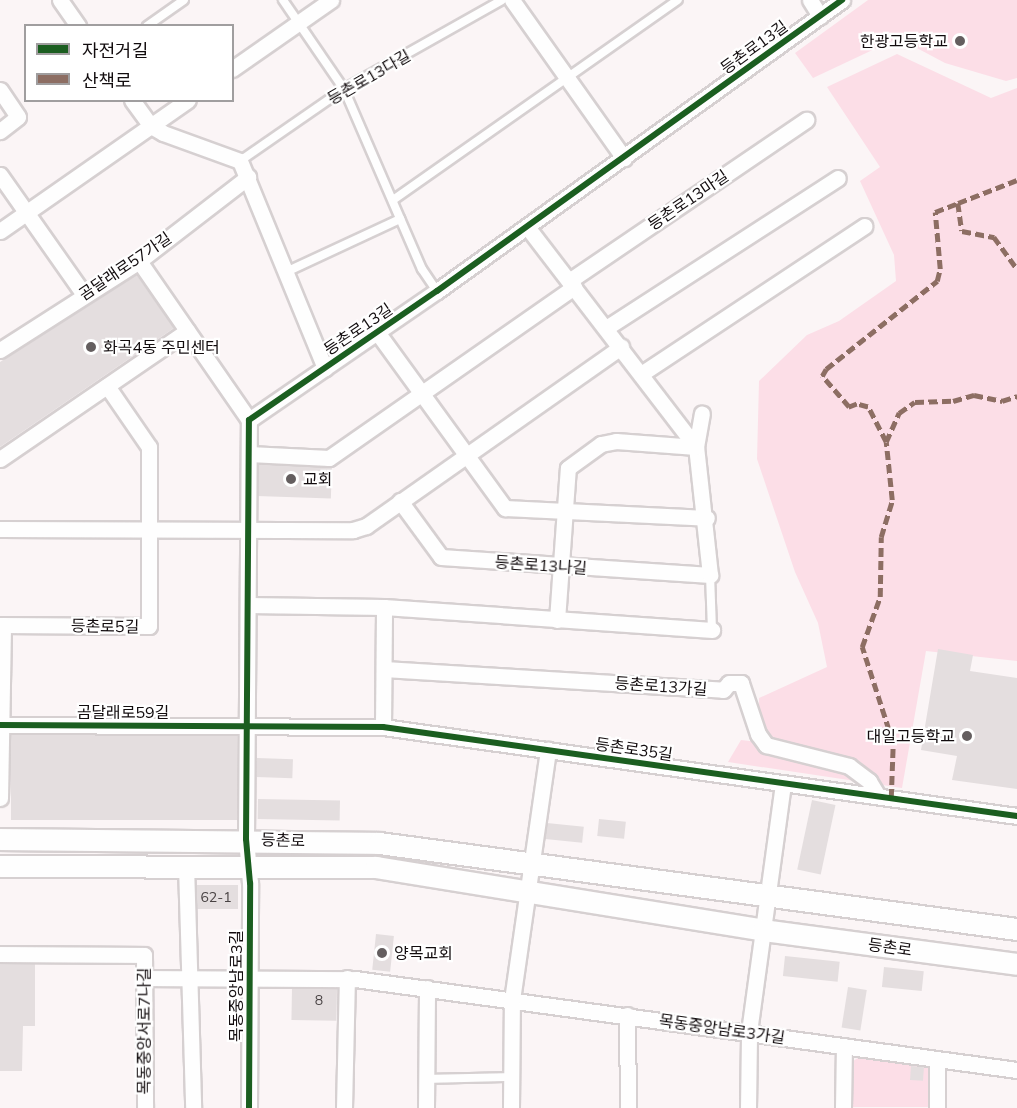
<!DOCTYPE html>
<html>
<head>
<meta charset="utf-8">
<style>
  body { margin:0 }
  #map { position:relative; width:1017px; height:1108px; overflow:hidden; background:#fbf5f6; font-family:Mulish,"Noto Sans KR",sans-serif }
  div>[style] { position:absolute }
  [style*='--x'] { left:calc(var(--x)*1px); top:calc(var(--y)*1px); width:calc(var(--w)*1px); rotate:calc(var(--a)*1deg) }
  .green>* { inset:0; background:#fcdee7 }
  .building>* { inset:0; background:#e4dedf; transform-origin:0 0 }
  .roads { filter:drop-shadow(2px 0 #d6d0d1) drop-shadow(-2px 0 #d6d0d1) drop-shadow(0 2px #d6d0d1) drop-shadow(0 -2px #d6d0d1) }
  .service>* { height:8px; margin:-4px; padding:0 4px; transform-origin:4px; border-radius:4px; background:#fefefe }
  .minor>* { height:15px; margin:-7.5px; padding:0 7.5px; transform-origin:7.5px; border-radius:7.5px; background:#fefefe }
  .secondary>* { height:21px; margin:-10.5px; padding:0 10.5px; transform-origin:10.5px; border-radius:10.5px; background:#fefefe }
  .quiet>* { height:4.5px; margin-top:-2.25px; transform-origin:0; background:repeating-linear-gradient(90deg,#8d6e63 0 9px,transparent 0 13.5px) }
  .cycleway>* { height:6px; margin:-3px; padding:0 3px; transform-origin:3px; border-radius:3px; background:#1b5e20 }
  .dots>* { width:16px; height:16px; translate:-50% -50%; box-sizing:border-box; border:3px solid #fff; border-radius:50% }
  span { translate:-50% -50%; white-space:nowrap; text-align:center; line-height:1.15; -webkit-text-stroke:4.5px #fff; paint-order:stroke }
  .number-label { font-size:14px; color:#484243 }
  .number-label span { -webkit-text-stroke-width:0 }
  .poi-label { font-size:16px; color:#120c0e }
  .right { translate:-100% -50%; text-align:right }
  .left { translate:0 -50%; text-align:left }
  .street-label { font-size:16px; color:#120c0e }
  .legend { position:absolute; left:24px; top:24px; width:210px; height:78px; box-sizing:border-box; background:#fff; border:2px solid #a09e9f; margin:0; padding:8px 10px; list-style:none; font-size:18px; color:#120c0e }
  .legend li { display:flex; align-items:center; gap:12px; height:30px }
  .legend b { width:30px; border:2px solid #a09e9f }
</style>
</head>
<body>
<div id="map">
  <div class="green">
    <i style="clip-path:polygon(868px 0,1017px 0,1017px 78px,1006px 81px,945px 63px,898px 38px,813px 78px,795px 53px)"></i>
    <i style="clip-path:polygon(897px 54px,991px 98px,1017px 88px,1017px 661px,926px 651px,902px 788px,728px 762px,741px 740px,758px 742px,759px 698px,827px 667px,818px 623px,795px 572px,757px 459px,759px 381px,807px 335px,839px 321px,896px 281px,894px 255px,860px 181px,880px 167px,827px 87px)"></i>
    <i style="clip-path:polygon(864px 1054px,929px 1066px,928px 1107px,849px 1107px,850px 1063px)"></i>
  </div>
  <div class="building">
    <i style="clip-path:polygon(136px 274px,174px 328px,0 447px,0 362px)"></i>
    <i style="left:258px;top:464px;width:74px;height:32px;rotate:2deg"></i>
    <i style="clip-path:polygon(938px 649px,973px 655px,970px 671px,1017px 678px,1017px 789px,952px 780px,957px 756px,921px 750px)"></i>
    <i style="left:11px;top:735px;width:226px;height:85px"></i>
    <i style="left:257px;top:758px;width:36px;height:19px;rotate:2deg"></i>
    <i style="left:258px;top:799px;width:82px;height:20px;rotate:1deg"></i>
    <i style="left:812px;top:800px;width:24px;height:71px;rotate:12deg"></i>
    <i style="left:599px;top:819px;width:27px;height:17px;rotate:6deg"></i>
    <i style="left:547px;top:823px;width:37px;height:16px;rotate:6deg"></i>
    <i style="left:196px;top:885px;width:42px;height:24px"></i>
    <i style="left:376px;top:934px;width:18px;height:36px;rotate:6deg"></i>
    <i style="left:785px;top:956px;width:55px;height:20px;rotate:6deg"></i>
    <i style="clip-path:polygon(0 964px,35px 964px,35px 1026px,23px 1026px,22px 1071px,0 1071px)"></i>
    <i style="left:884px;top:967px;width:40px;height:20px;rotate:6deg"></i>
    <i style="left:848px;top:987px;width:19px;height:41px;rotate:9deg"></i>
    <i style="left:292px;top:988px;width:45px;height:32px;rotate:1deg"></i>
    <i style="left:911px;top:1066px;width:13px;height:14px;rotate:4deg"></i>
  </div>
  <div class="roads">
    <div class="service">
      <i style="--x:283;--y:0;--w:108;--a:55.6"></i>
      <i style="--x:344;--y:89;--w:196;--a:66.6"></i>
      <i style="--x:422;--y:269;--w:27;--a:56"></i>
      <i style="--x:147;--y:26;--w:45;--a:-35.1"></i>
      <i style="--x:240;--y:161;--w:126;--a:-34.7"></i>
      <i style="--x:344;--y:89;--w:181;--a:-29.4"></i>
      <i style="--x:393;--y:200;--w:348;--a:-35.1"></i>
      <i style="--x:286;--y:272;--w:126;--a:-24.9"></i>
      <i style="--x:710;--y:575;--w:55;--a:87.9"></i>
      <i style="--x:428;--y:1079;--w:83;--a:-1.4"></i>
    </div>
    <div class="minor">
      <i style="--x:60;--y:0;--w:32;--a:55"></i>
      <i style="--x:512;--y:0;--w:194;--a:54.7"></i>
      <i style="--x:810;--y:0;--w:19;--a:58"></i>
      <i style="--x:232;--y:69;--w:121;--a:-34.9"></i>
      <i style="--x:0;--y:90;--w:32;--a:56"></i>
      <i style="--x:18;--y:117;--w:23;--a:142"></i>
      <i style="--x:132;--y:100;--w:32;--a:54"></i>
      <i style="--x:151;--y:126;--w:14;--a:30"></i>
      <i style="--x:163;--y:133;--w:82;--a:20"></i>
      <i style="--x:240;--y:161;--w:224;--a:67.7"></i>
      <i style="--x:0;--y:175;--w:144;--a:54.9"></i>
      <i style="--x:0;--y:231;--w:229;--a:-34.9"></i>
      <i style="--x:139;--y:261;--w:193;--a:55.3"></i>
      <i style="--x:569;--y:281;--w:287;--a:-34.2"></i>
      <i style="--x:606;--y:328;--w:276;--a:-32.9"></i>
      <i style="--x:377;--y:332;--w:218;--a:54"></i>
      <i style="--x:505;--y:508;--w:202;--a:2.8"></i>
      <i style="--x:0;--y:350;--w:165;--a:-32.6"></i>
      <i style="--x:139;--y:261;--w:138;--a:-37.6"></i>
      <i style="--x:641;--y:374;--w:268;--a:-33.5"></i>
      <i style="--x:249;--y:454;--w:80;--a:2.9"></i>
      <i style="--x:329;--y:458;--w:299;--a:-34.9"></i>
      <i style="--x:0;--y:459;--w:227;--a:-34.4"></i>
      <i style="--x:400;--y:501;--w:69;--a:53.8"></i>
      <i style="--x:441;--y:557;--w:270;--a:3.8"></i>
      <i style="--x:710;--y:575;--w:129;--a:-96.2"></i>
      <i style="--x:696;--y:447;--w:277;--a:-127.5"></i>
      <i style="--x:0;--y:529;--w:353;--a:0.2"></i>
      <i style="--x:353;--y:530;--w:14;--a:-17"></i>
      <i style="--x:366;--y:526;--w:312;--a:-35.1"></i>
      <i style="--x:248;--y:605;--w:136;--a:0.8"></i>
      <i style="--x:384;--y:607;--w:329;--a:4"></i>
      <i style="--x:557;--y:620;--w:152;--a:-85.9"></i>
      <i style="--x:568;--y:468;--w:41;--a:-36"></i>
      <i style="--x:601;--y:444;--w:15;--a:-11"></i>
      <i style="--x:616;--y:441;--w:80;--a:4.3"></i>
      <i style="--x:696;--y:447;--w:34;--a:-80"></i>
      <i style="--x:0;--y:625;--w:149;--a:0.4"></i>
      <i style="--x:149;--y:626;--w:179;--a:-90"></i>
      <i style="--x:149;--y:447;--w:74;--a:-124.5"></i>
      <i style="--x:384;--y:669;--w:340;--a:3.5"></i>
      <i style="--x:723;--y:690;--w:9;--a:-49"></i>
      <i style="--x:729;--y:683;--w:12;--a:0"></i>
      <i style="--x:741;--y:683;--w:54;--a:71.6"></i>
      <i style="--x:758;--y:734;--w:14;--a:54"></i>
      <i style="--x:766;--y:745;--w:86;--a:14.2"></i>
      <i style="--x:849;--y:766;--w:25;--a:37"></i>
      <i style="--x:869;--y:781;--w:17;--a:59"></i>
      <i style="--x:0;--y:725;--w:383;--a:0.3"></i>
      <i style="--x:383;--y:727;--w:640;--a:7.99"></i>
      <i style="--x:383;--y:727;--w:120;--a:-89.5"></i>
      <i style="--x:0;--y:798;--w:173;--a:-89"></i>
      <i style="--x:186;--y:865;--w:243;--a:88.3"></i>
      <i style="--x:0;--y:954;--w:144;--a:0.4"></i>
      <i style="--x:144;--y:955;--w:153;--a:89.6"></i>
      <i style="--x:144;--y:978;--w:211;--a:0.3"></i>
      <i style="--x:355;--y:979;--w:668;--a:7.83"></i>
      <i style="--x:627;--y:1015;--w:93;--a:89.4"></i>
      <i style="--x:249;--y:1108;--w:225;--a:-89.7"></i>
      <i style="--x:250;--y:883;--w:44;--a:-95.2"></i>
      <i style="--x:246;--y:839;--w:419;--a:-89.6"></i>
      <i style="--x:249;--y:420;--w:228;--a:-34.5"></i>
      <i style="--x:437;--y:291;--w:499;--a:-35.7"></i>
      <i style="--x:344;--y:1108;--w:130;--a:-88.7"></i>
      <i style="--x:426;--y:1108;--w:120;--a:-89.5"></i>
      <i style="--x:511;--y:1108;--w:108;--a:-89.5"></i>
      <i style="--x:512;--y:1000;--w:253;--a:-81.8"></i>
      <i style="--x:748;--y:1108;--w:76;--a:-89.2"></i>
      <i style="--x:749;--y:1032;--w:251;--a:-82.2"></i>
      <i style="--x:843;--y:1108;--w:62;--a:-89.1"></i>
      <i style="--x:937;--y:1108;--w:48;--a:-90"></i>
    </div>
    <div class="secondary">
      <i style="--x:0;--y:839;--w:379;--a:0.6"></i>
      <i style="--x:379;--y:843;--w:644;--a:7.68"></i>
      <i style="--x:0;--y:866;--w:376;--a:0.2"></i>
      <i style="--x:376;--y:867;--w:392;--a:9.2"></i>
      <i style="--x:763;--y:930;--w:256;--a:7.6"></i>
    </div>
  </div>
  <div class="quiet">
    <i style="--x:958;--y:203;--w:63;--a:-21.3"></i>
    <i style="--x:886;--y:442;--w:39;--a:-117"></i>
    <i style="--x:868;--y:407;--w:11;--a:-165"></i>
    <i style="--x:857;--y:404;--w:9;--a:159"></i>
    <i style="--x:849;--y:407;--w:41;--a:-131.1"></i>
    <i style="--x:822;--y:376;--w:8;--a:-60"></i>
    <i style="--x:826;--y:369;--w:142;--a:-38.4"></i>
    <i style="--x:937;--y:281;--w:12;--a:-76"></i>
    <i style="--x:940;--y:269;--w:57;--a:-95"></i>
    <i style="--x:935;--y:212;--w:25;--a:-21"></i>
    <i style="--x:958;--y:203;--w:28;--a:82"></i>
    <i style="--x:962;--y:231;--w:33;--a:11"></i>
    <i style="--x:994;--y:237;--w:39;--a:54"></i>
    <i style="--x:891;--y:798;--w:55;--a:-87.9"></i>
    <i style="--x:893;--y:743;--w:101;--a:-107.9"></i>
    <i style="--x:862;--y:647;--w:53;--a:-70.2"></i>
    <i style="--x:880;--y:597;--w:60;--a:-89"></i>
    <i style="--x:881;--y:537;--w:39;--a:-73"></i>
    <i style="--x:892;--y:500;--w:58;--a:-95.9"></i>
    <i style="--x:886;--y:442;--w:32;--a:-66"></i>
    <i style="--x:899;--y:413;--w:19;--a:-35"></i>
    <i style="--x:915;--y:402;--w:38;--a:-2"></i>
    <i style="--x:953;--y:401;--w:22;--a:-16"></i>
    <i style="--x:974;--y:395;--w:29;--a:12"></i>
    <i style="--x:1002;--y:401;--w:16;--a:-18"></i>
  </div>
  <div class="cycleway">
    <i style="--x:0;--y:725;--w:383;--a:0.3"></i>
    <i style="--x:383;--y:727;--w:640;--a:7.99"></i>
    <i style="--x:249;--y:1108;--w:225;--a:-89.7"></i>
    <i style="--x:250;--y:883;--w:44;--a:-95.2"></i>
    <i style="--x:246;--y:839;--w:419;--a:-89.6"></i>
    <i style="--x:249;--y:420;--w:228;--a:-34.5"></i>
    <i style="--x:437;--y:291;--w:499;--a:-35.7"></i>
  </div>
  <div class="dots">
    <i style="left:960px;top:41px;background:#645e5f"></i>
    <i style="left:91px;top:347px;background:#645e5f"></i>
    <i style="left:291px;top:479px;background:#645e5f"></i>
    <i style="left:967px;top:736px;background:#645e5f"></i>
    <i style="left:382px;top:953px;background:#645e5f"></i>
  </div>
  <div class="number-label">
    <span style="left:216px;top:897px">62-1</span>
    <span style="left:319px;top:1000px">8</span>
  </div>
  <div class="poi-label">
    <span class="right" style="left:948px;top:41px">한광고등학교</span>
    <span class="left" style="left:103px;top:347px">화곡4동 주민센터</span>
    <span class="left" style="left:303px;top:479px">교회</span>
    <span class="right" style="left:955px;top:736px">대일고등학교</span>
    <span class="left" style="left:394px;top:953px">양목교회</span>
  </div>
  <div class="street-label">
    <span style="left:754px;top:47px;rotate:-36deg">등촌로13길</span>
    <span style="left:369px;top:77px;rotate:-30deg">등촌로13다길</span>
    <span style="left:688px;top:200px;rotate:-34deg">등촌로13마길</span>
    <span style="left:125px;top:266px;rotate:-34deg">곰달래로57가길</span>
    <span style="left:358px;top:329px;rotate:-34deg">등촌로13길</span>
    <span style="left:541px;top:565px;rotate:4deg">등촌로13나길</span>
    <span style="left:105px;top:626px;rotate:1deg">등촌로5길</span>
    <span style="left:661px;top:686px;rotate:4deg">등촌로13가길</span>
    <span style="left:123px;top:712px">곰달래로59길</span>
    <span style="left:634px;top:749px;rotate:8deg">등촌로35길</span>
    <span style="left:283px;top:840px;rotate:2deg">등촌로</span>
    <span style="left:890px;top:947px;rotate:8deg">등촌로</span>
    <span style="left:236px;top:986px;rotate:-90deg">목동중앙남로3길</span>
    <span style="left:722px;top:1029px;rotate:8deg">목동중앙남로3가길</span>
    <span style="left:144px;top:1031px;rotate:-90deg">목동중앙서로7나길</span>
  </div>
  <ul class="legend">
  <li><b style="height:8px;background:#1b5e20"></b>자전거길</li>
  <li><b style="height:8px;background:#8d6e63"></b>산책로</li>
  </ul>
</div>
</body>
</html>
